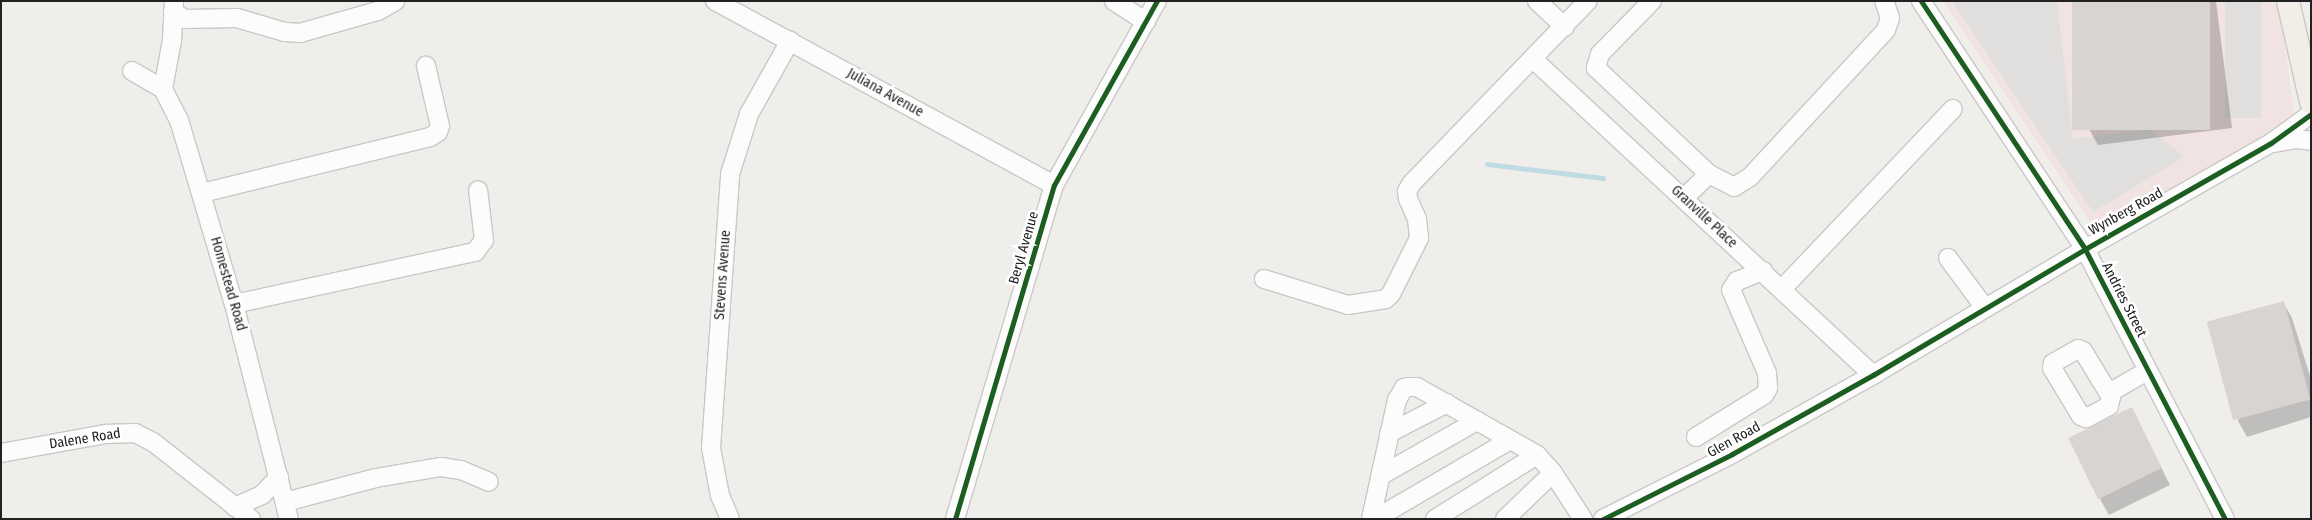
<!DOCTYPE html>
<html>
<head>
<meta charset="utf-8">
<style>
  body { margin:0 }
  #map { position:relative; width:2312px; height:520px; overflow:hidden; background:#f0eeeb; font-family:"Fira Sans Condensed",sans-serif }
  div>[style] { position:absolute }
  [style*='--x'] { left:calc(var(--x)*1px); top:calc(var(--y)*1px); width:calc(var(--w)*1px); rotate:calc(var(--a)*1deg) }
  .commercial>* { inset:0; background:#f1e3e1 }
  .parking>* { inset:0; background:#e0dfde; transform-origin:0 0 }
  .shadow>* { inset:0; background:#0003 }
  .stream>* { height:5px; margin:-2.5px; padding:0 2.5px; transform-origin:2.5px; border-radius:2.5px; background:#bfdbe3 }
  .building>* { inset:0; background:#d7d4d2; transform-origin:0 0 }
  .roads { filter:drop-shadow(1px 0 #c9c8c7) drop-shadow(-1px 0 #c9c8c7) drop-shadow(0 1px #c9c8c7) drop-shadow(0 -1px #c9c8c7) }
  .minor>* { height:18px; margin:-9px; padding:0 9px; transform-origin:9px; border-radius:9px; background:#fdfcfc }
  .major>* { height:22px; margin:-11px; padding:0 11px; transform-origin:11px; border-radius:11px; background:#f3ede7 }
  .cycleway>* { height:5px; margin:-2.5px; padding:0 2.5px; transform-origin:2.5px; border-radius:2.5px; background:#1b5e20 }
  span { translate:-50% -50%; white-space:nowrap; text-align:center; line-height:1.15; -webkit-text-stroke:5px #fff; paint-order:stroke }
  .street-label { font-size:14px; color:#222 }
  .frame { position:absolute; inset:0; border:2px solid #222; pointer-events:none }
</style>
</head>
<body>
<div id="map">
  <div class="commercial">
    <i style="clip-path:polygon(1943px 1px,2279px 1px,2294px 114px,2103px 241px)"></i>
  </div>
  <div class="parking">
    <i style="clip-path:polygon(1952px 1px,2057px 1px,2073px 139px,2151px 129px,2184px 157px,2093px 212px)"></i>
    <i style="left:2225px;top:1px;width:36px;height:117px"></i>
  </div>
  <div class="shadow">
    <i style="clip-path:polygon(2073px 1px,2216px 1px,2232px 128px,2098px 145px,2089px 129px)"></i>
    <i style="clip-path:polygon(2283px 302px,2292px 318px,2311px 379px,2311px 417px,2247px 437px,2238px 421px)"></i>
    <i style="clip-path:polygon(2132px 409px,2170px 485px,2109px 515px,2100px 499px)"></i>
  </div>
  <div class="stream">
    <i style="--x:1487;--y:164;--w:117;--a:6.9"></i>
  </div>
  <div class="building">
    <i style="left:2072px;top:1px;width:138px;height:129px"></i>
    <i style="left:2284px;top:301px;width:102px;height:80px;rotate:75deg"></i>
    <i style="left:2132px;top:407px;width:68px;height:71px;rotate:64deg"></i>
  </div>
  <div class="roads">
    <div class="minor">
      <i style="--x:715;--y:1;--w:386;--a:28.5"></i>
      <i style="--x:1114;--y:1;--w:38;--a:33"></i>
      <i style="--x:1537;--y:1;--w:38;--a:43"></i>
      <i style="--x:1652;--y:1;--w:74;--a:134.5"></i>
      <i style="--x:1600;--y:54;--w:15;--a:106"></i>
      <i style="--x:1596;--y:68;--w:155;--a:43.2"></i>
      <i style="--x:1709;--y:174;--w:35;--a:136"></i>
      <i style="--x:1921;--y:1;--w:297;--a:56.5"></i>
      <i style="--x:2085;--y:249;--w:304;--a:62.6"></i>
      <i style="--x:173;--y:12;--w:14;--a:30"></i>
      <i style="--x:185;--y:19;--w:52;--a:-1.1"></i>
      <i style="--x:237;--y:18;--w:50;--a:16.3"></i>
      <i style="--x:285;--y:32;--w:15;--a:4"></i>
      <i style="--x:300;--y:33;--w:81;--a:-15.8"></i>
      <i style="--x:378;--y:11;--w:20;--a:-30"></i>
      <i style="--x:1534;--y:60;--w:463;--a:42.9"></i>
      <i style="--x:132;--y:71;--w:36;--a:30"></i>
      <i style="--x:163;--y:89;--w:35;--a:63"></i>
      <i style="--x:179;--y:120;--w:192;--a:73.4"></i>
      <i style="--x:234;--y:304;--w:222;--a:75.7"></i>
      <i style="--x:163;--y:89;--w:50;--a:-79.6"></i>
      <i style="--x:172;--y:40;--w:37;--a:-87"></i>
      <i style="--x:2274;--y:143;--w:23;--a:-10"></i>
      <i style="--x:2297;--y:139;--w:14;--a:8"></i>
      <i style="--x:1709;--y:174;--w:28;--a:27"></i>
      <i style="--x:1734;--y:187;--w:19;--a:-32"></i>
      <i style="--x:1750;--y:177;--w:200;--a:-47.2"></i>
      <i style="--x:1886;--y:30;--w:13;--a:-72"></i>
      <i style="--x:1890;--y:18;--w:18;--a:-109"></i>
      <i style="--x:202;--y:193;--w:235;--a:-13.8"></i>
      <i style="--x:430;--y:137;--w:9;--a:-32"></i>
      <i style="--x:438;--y:132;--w:6;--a:-72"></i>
      <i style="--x:440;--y:126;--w:62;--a:-103.1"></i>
      <i style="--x:1948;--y:258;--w:62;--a:53.5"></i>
      <i style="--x:1264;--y:279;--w:88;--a:17.2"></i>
      <i style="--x:1348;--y:305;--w:38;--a:-9"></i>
      <i style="--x:1386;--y:299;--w:7;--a:-45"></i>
      <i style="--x:1391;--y:294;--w:63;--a:-63.4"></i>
      <i style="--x:1419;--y:238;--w:19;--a:-96"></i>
      <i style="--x:1417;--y:219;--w:22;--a:-114"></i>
      <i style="--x:1408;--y:199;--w:8;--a:-97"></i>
      <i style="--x:1407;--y:191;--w:9;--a:-58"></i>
      <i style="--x:1412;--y:183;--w:253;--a:-46"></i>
      <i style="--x:1782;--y:289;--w:248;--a:-46.5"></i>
      <i style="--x:234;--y:304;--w:247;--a:-12.2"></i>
      <i style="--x:475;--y:252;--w:15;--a:-53"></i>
      <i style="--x:484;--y:240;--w:50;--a:-96.8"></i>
      <i style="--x:2078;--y:349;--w:5;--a:22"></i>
      <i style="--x:2083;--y:351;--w:54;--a:58.7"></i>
      <i style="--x:2111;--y:397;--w:9;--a:103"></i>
      <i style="--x:2109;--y:406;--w:26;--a:152"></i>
      <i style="--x:2086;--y:418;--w:5;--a:-158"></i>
      <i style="--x:2081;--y:416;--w:56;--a:-121.1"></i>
      <i style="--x:2052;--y:368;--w:5;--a:-79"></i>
      <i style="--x:2053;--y:363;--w:29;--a:-29"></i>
      <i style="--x:2109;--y:393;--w:44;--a:-30.1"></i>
      <i style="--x:1389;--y:433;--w:65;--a:-27.3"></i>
      <i style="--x:1696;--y:437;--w:80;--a:-31.7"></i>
      <i style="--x:1764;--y:395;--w:8;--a:-60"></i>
      <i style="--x:1768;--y:388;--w:15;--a:-94"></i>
      <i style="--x:1767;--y:373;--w:90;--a:-113.4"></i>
      <i style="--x:1731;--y:290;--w:11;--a:-56"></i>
      <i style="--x:1737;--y:281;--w:28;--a:-21"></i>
      <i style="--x:1;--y:453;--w:107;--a:-10.3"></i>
      <i style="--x:106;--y:434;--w:29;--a:-2"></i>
      <i style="--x:135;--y:433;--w:20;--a:27"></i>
      <i style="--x:153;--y:442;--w:125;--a:38.2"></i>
      <i style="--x:1380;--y:476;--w:112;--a:-29.6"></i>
      <i style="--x:285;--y:502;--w:94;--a:-14.8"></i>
      <i style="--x:376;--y:478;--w:66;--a:-9.6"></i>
      <i style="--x:441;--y:467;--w:20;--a:9"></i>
      <i style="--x:461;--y:470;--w:30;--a:23"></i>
      <i style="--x:235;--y:507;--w:30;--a:-24"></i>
      <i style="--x:262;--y:495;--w:25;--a:-47"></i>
      <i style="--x:730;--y:519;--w:25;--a:-113"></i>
      <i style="--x:720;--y:496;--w:49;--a:-100.6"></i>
      <i style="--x:711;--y:448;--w:275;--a:-86"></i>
      <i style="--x:730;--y:174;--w:63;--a:-72.4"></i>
      <i style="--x:749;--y:114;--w:84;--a:-60.7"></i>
      <i style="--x:955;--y:519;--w:348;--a:-73.5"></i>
      <i style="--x:1054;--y:185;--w:211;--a:-60.8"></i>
      <i style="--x:1371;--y:519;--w:122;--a:-77.7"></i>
      <i style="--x:1397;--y:400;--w:14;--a:-60"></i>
      <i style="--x:1404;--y:388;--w:5;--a:-11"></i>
      <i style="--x:1409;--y:387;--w:8;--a:0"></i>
      <i style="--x:1417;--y:387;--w:138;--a:29.5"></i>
      <i style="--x:1537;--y:455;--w:24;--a:48"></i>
      <i style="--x:1553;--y:473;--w:55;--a:56.9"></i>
      <i style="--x:1375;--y:519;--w:156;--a:-30.3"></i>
      <i style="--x:1435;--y:519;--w:120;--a:-32.1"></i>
      <i style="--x:1505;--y:519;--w:66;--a:-43.8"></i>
      <i style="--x:1603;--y:519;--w:144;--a:-26.7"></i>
      <i style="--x:1732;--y:454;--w:162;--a:-29.3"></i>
      <i style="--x:1873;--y:375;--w:247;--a:-30.7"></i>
      <i style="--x:2085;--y:249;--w:214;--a:-29.7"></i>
      <i style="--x:2271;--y:143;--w:49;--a:-35.9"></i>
    </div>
    <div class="major">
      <i style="--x:2288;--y:1;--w:104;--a:77.2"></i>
    </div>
  </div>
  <div class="cycleway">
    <i style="--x:1921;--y:1;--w:297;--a:56.5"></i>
    <i style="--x:2085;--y:249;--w:304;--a:62.6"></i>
    <i style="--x:955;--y:519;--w:348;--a:-73.5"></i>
    <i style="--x:1054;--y:185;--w:211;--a:-60.8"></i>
    <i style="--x:1603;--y:519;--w:144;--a:-26.7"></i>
    <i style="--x:1732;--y:454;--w:162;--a:-29.3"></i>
    <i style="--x:1873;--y:375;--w:247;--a:-30.7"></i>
    <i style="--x:2085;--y:249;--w:214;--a:-29.7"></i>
    <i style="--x:2271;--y:143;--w:49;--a:-35.9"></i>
  </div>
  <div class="street-label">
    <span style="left:885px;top:93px;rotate:29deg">Juliana Avenue</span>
    <span style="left:2126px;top:212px;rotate:-29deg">Wynberg Road</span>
    <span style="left:1704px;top:217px;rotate:43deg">Granville Place</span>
    <span style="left:1024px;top:248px;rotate:-74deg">Beryl Avenue</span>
    <span style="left:723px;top:275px;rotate:-86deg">Stevens Avenue</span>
    <span style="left:228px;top:284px;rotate:74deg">Homestead Road</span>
    <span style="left:2124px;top:300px;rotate:63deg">Andries Street</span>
    <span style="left:85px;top:439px;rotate:-9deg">Dalene Road</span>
    <span style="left:1734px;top:440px;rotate:-29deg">Glen Road</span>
  </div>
  <div class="frame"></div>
</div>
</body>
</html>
